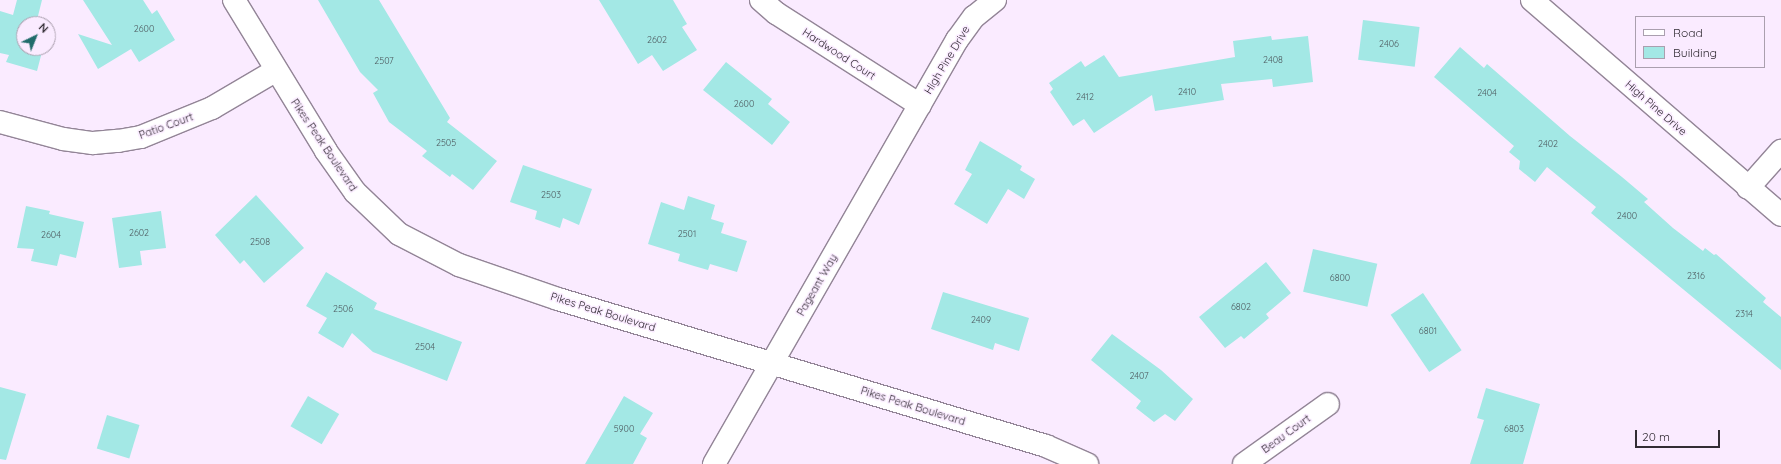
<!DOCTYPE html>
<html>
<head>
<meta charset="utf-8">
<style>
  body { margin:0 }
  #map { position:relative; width:1781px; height:464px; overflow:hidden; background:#faebff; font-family:Quicksand,sans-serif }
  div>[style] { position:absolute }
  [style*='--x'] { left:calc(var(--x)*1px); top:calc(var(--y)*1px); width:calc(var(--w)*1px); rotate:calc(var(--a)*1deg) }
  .building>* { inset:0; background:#a3e8e5; transform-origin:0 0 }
  .roads { filter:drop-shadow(1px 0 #938597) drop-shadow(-1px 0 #938597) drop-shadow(0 1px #938597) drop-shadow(0 -1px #938597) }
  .minor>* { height:22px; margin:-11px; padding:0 11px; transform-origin:11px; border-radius:11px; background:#fff }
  span { translate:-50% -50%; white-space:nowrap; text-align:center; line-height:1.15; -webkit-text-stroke:3px #faebff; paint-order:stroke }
  .number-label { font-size:9px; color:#4e5b60 }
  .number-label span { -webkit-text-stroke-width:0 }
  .street-label { font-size:11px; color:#322c34 }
  .legend { position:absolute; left:1635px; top:16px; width:130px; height:52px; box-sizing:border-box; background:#faebff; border:1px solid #aa9fae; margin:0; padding:5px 7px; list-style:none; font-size:12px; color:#322c34 }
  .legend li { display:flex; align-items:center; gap:8px; height:20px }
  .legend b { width:20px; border:1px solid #aa9fae }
  .north { position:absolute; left:16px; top:16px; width:40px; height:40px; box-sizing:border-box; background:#faebff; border:1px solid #aa9fae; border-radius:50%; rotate:43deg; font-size:11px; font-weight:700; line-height:16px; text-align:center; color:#322c34 }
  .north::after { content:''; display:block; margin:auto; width:14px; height:18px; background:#216c6b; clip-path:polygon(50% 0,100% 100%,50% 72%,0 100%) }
  .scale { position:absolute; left:1635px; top:430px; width:85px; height:18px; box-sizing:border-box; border:2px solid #322c34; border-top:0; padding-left:5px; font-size:12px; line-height:14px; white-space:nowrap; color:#322c34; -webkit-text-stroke:3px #faebff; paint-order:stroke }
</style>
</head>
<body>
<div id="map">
  <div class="building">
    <i style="clip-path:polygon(17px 0,42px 0,36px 24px,24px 24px,24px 48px,43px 48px,37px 71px,6px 62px,9px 55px,0 53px,0 11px,13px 15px)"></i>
    <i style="clip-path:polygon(83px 0,143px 0,152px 14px,157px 10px,175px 40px,139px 62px,131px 49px,98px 69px,78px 34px,112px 45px)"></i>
    <i style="clip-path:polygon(318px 0,379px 0,450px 118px,447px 122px,497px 161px,473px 190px,452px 174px,450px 177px,422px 156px,427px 151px,389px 122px,373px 93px,378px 90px,360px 72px)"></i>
    <i style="clip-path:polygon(599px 0,673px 0,687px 24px,682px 27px,697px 50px,663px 71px,652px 55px,638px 64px)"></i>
    <i style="left:1363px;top:20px;width:57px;height:40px;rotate:7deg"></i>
    <i style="clip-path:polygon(1271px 36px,1272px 40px,1308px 36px,1313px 82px,1273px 87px,1272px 79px,1221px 84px,1224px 100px,1155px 111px,1152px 95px,1094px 133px,1084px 119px,1073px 126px,1050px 92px,1053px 89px,1049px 83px,1081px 61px,1085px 67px,1104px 55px,1119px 77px,1235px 57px,1233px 41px)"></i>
    <i style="clip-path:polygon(1460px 47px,1484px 68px,1487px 64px,1570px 136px,1622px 177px,1648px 199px,1644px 202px,1673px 228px,1703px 251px,1705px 248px,1714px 255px,1716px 254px,1766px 298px,1763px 302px,1781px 317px,1781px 370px,1609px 228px,1591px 213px,1596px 207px,1547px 167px,1535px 182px,1519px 169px,1520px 161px,1509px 152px,1514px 146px,1434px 77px)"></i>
    <i style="clip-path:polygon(726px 62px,772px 99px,768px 104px,790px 122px,772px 145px,703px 90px)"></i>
    <i style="clip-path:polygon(980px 141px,1022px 166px,1020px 170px,1035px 179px,1024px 199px,1008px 189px,987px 224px,954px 204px,972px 174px,965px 170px)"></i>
    <i style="clip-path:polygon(523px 165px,592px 189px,579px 225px,563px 218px,560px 228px,535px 219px,537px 211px,510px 202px)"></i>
    <i style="clip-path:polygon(256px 195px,304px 248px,264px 283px,244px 260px,240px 264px,215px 235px)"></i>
    <i style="clip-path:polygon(688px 196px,715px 205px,711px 219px,724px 223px,721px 233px,747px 241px,737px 272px,710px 264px,708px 270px,694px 266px,678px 261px,680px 254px,648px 244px,661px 202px,684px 210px)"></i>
    <i style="clip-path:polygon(26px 206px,50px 211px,49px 214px,84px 222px,76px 258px,60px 254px,57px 266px,31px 261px,34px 249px,17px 248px)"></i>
    <i style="clip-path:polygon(161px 211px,166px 248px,140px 251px,142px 265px,119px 268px,112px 218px)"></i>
    <i style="left:1313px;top:249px;width:66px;height:44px;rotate:13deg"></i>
    <i style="clip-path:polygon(1266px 262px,1291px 293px,1266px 314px,1269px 318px,1244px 339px,1241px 336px,1225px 348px,1199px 317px)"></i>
    <i style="clip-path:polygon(326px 272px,377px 303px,374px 309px,462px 342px,447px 381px,373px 352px,352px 333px,343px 348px,318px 333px,327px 318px,306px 306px)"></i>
    <i style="clip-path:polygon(943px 292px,1029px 318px,1019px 351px,995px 343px,993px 350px,931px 329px)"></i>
    <i style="left:1423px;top:293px;width:69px;height:39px;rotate:56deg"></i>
    <i style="clip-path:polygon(1112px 334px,1161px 370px,1193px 399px,1175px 421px,1165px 414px,1154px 422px,1136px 408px,1141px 401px,1091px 360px)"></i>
    <i style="clip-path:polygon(0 387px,26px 394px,6px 460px,0 459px)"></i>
    <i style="clip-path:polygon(1486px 388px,1540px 404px,1523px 464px,1470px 464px,1484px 420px,1477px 418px)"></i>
    <i style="left:308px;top:396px;width:36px;height:35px;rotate:30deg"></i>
    <i style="clip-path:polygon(624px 396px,653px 413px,640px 434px,647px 438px,633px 464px,585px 464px)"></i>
    <i style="left:107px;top:415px;width:34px;height:35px;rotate:17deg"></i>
  </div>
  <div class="roads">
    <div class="minor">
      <i style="--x:234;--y:0;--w:177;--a:58.6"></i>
      <i style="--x:326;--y:151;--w:50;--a:54.7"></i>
      <i style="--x:355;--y:192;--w:61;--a:43.7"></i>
      <i style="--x:399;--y:234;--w:68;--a:27.3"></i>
      <i style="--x:459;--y:265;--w:105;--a:19"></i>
      <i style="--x:558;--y:299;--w:510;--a:16.76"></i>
      <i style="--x:1046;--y:446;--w:45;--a:23.7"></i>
      <i style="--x:761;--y:0;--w:20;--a:41"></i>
      <i style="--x:776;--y:13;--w:171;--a:32.6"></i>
      <i style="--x:1532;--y:0;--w:329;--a:40.8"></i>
      <i style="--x:0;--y:122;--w:65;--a:15.1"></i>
      <i style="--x:63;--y:139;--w:30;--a:8"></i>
      <i style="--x:93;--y:143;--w:25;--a:-5"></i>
      <i style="--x:118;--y:141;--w:23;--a:-10"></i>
      <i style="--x:141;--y:137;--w:77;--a:-22.2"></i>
      <i style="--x:212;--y:108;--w:73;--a:-30.4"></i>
      <i style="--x:1748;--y:188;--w:50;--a:-48.3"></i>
      <i style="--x:714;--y:464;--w:489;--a:-60.2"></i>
      <i style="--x:957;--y:40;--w:29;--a:-54"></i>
      <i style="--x:974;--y:17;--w:27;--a:-39"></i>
      <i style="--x:1244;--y:464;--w:103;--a:-35.5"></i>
    </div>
  </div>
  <div class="number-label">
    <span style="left:144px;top:29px">2600</span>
    <span style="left:657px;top:40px">2602</span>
    <span style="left:1389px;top:44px">2406</span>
    <span style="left:1273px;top:60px">2408</span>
    <span style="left:384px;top:61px">2507</span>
    <span style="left:1187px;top:92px">2410</span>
    <span style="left:1487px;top:93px">2404</span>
    <span style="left:1085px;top:97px">2412</span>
    <span style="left:744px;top:104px">2600</span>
    <span style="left:446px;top:143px">2505</span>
    <span style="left:1548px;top:144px">2402</span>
    <span style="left:551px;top:195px">2503</span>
    <span style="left:1627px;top:216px">2400</span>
    <span style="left:139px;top:233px">2602</span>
    <span style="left:687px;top:234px">2501</span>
    <span style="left:51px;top:235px">2604</span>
    <span style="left:260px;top:242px">2508</span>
    <span style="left:1696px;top:276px">2316</span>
    <span style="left:1340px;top:278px">6800</span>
    <span style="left:1241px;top:307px">6802</span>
    <span style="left:343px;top:309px">2506</span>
    <span style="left:1744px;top:314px">2314</span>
    <span style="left:981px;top:320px">2409</span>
    <span style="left:1428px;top:331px">6801</span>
    <span style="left:425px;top:347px">2504</span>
    <span style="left:1139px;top:376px">2407</span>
    <span style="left:624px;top:429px">5900</span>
    <span style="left:1514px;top:429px">6803</span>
  </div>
  <div class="street-label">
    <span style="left:839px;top:54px;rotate:33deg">Hardwood Court</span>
    <span style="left:947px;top:60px;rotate:-59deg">High Pine Drive</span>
    <span style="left:1656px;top:108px;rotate:41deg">High Pine Drive</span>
    <span style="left:166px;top:126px;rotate:-20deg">Patio Court</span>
    <span style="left:324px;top:145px;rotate:56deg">Pikes Peak Boulevard</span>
    <span style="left:817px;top:285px;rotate:-60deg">Pageant Way</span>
    <span style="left:603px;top:312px;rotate:17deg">Pikes Peak Boulevard</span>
    <span style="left:913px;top:406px;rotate:17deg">Pikes Peak Boulevard</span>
    <span style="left:1286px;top:434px;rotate:-36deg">Beau Court</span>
  </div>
  <ul class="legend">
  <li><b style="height:5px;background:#fff"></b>Road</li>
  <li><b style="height:11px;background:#a3e8e5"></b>Building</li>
  </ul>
  <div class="north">N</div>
  <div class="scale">20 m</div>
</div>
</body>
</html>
